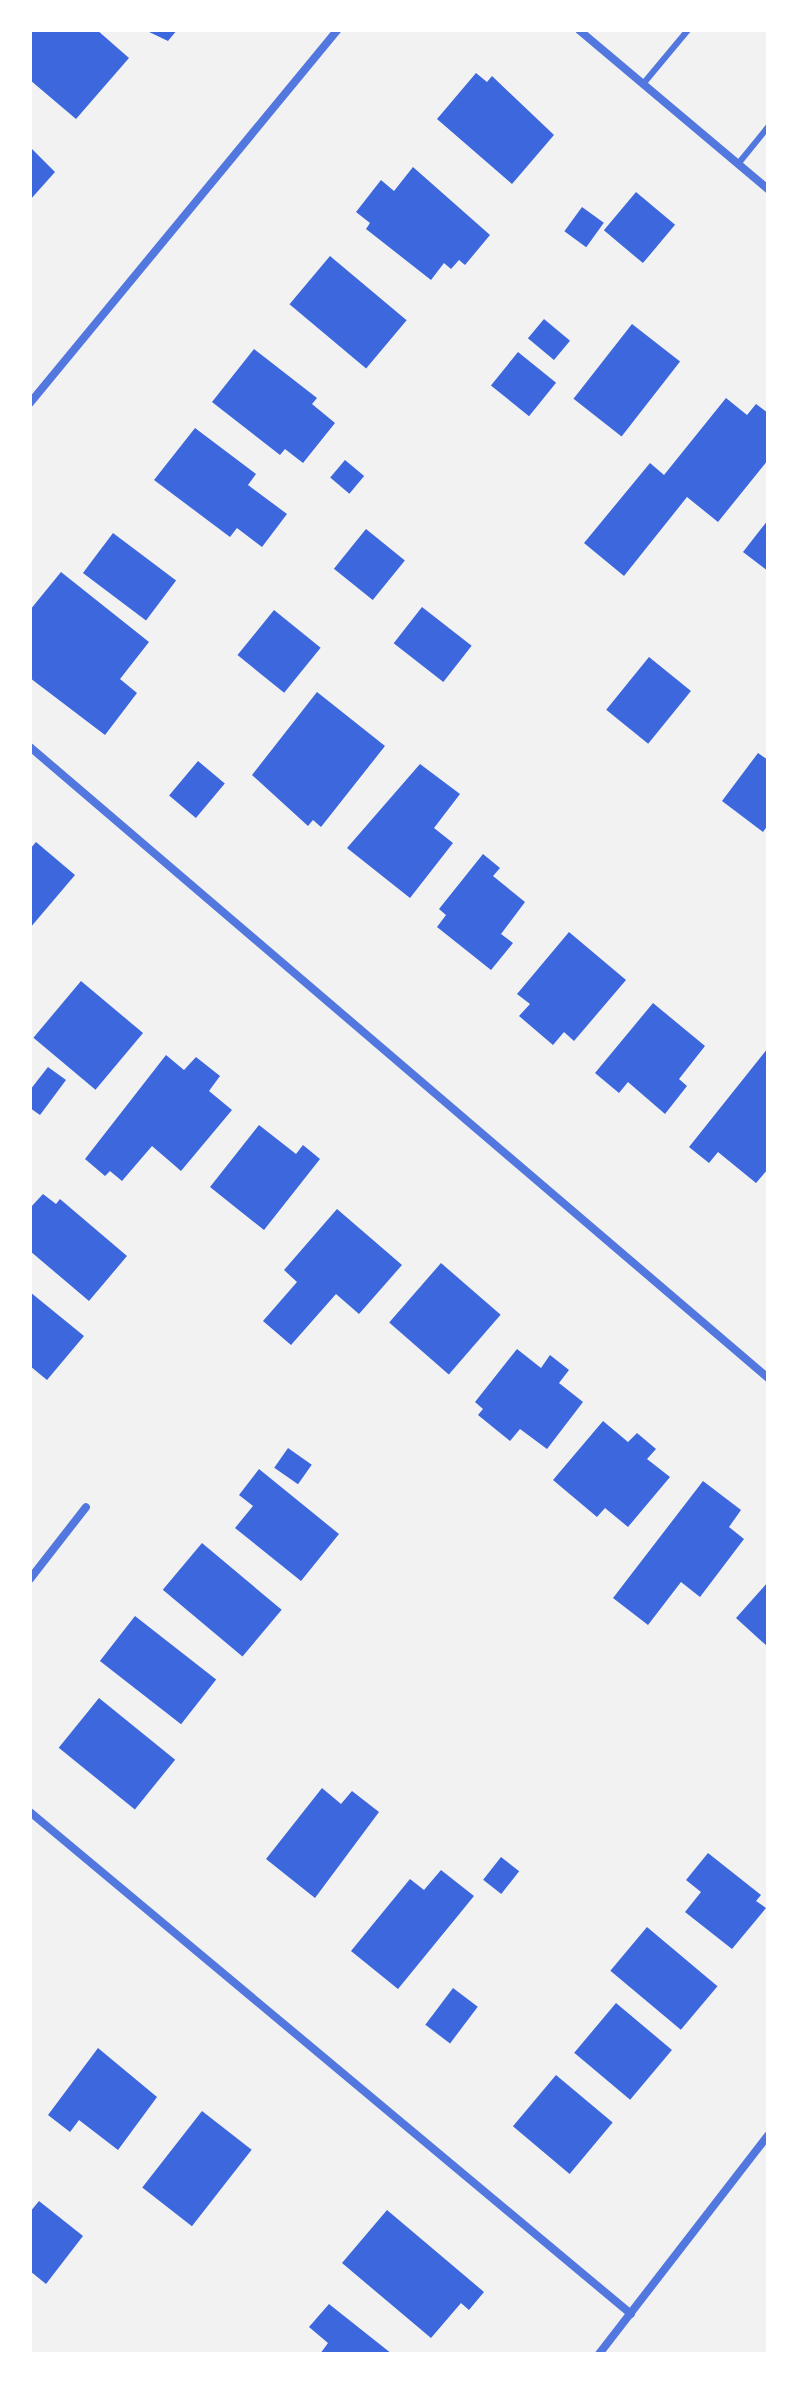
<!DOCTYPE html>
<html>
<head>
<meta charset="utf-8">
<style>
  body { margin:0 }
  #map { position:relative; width:798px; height:2384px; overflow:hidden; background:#f2f2f2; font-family:Barlow,sans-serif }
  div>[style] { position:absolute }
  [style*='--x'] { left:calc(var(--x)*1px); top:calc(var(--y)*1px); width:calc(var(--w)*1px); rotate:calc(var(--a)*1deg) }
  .building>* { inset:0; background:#3d67dc; transform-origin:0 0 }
  .service>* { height:6px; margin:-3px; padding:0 3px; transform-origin:3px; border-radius:3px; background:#5277de }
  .minor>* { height:8px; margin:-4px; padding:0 4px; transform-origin:4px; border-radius:4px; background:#5277de }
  span { translate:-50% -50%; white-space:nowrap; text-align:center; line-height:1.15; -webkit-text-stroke:8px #fff; paint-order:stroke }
  .frame { position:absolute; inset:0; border:32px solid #fff; pointer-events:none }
</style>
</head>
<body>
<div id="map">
  <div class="building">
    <i style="clip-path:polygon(30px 30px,97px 30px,129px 58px,76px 119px,30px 80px)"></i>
    <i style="clip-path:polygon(145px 30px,177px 30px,168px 41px)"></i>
    <i style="clip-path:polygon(476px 73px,487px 82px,492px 76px,554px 135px,512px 184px,437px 119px)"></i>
    <i style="clip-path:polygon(30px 147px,55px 172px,30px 200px)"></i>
    <i style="clip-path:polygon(413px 167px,490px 235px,465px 265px,459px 260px,451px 269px,444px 263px,431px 280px,366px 229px,370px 223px,356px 212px,381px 180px,394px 191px)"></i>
    <i style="left:636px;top:192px;width:51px;height:50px;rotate:40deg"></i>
    <i style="left:582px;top:207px;width:27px;height:30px;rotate:36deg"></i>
    <i style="left:330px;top:256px;width:100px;height:63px;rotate:40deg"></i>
    <i style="left:544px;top:319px;width:34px;height:25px;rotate:40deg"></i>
    <i style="left:632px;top:324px;width:61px;height:95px;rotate:38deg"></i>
    <i style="clip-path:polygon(254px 349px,317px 398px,312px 404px,335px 423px,303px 463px,285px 449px,280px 455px,212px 402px)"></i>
    <i style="left:518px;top:352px;width:49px;height:43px;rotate:39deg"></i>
    <i style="clip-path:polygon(726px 398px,747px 415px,756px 404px,768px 413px,768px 460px,718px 522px,687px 497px,624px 576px,584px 543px,650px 463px,664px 475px)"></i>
    <i style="clip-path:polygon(195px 428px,256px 474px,248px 485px,287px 514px,262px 547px,237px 528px,230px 537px,154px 480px)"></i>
    <i style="left:345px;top:460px;width:25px;height:23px;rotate:40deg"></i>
    <i style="clip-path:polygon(768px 520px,768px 571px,743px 552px)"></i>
    <i style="left:366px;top:529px;width:50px;height:51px;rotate:39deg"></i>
    <i style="left:113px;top:533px;width:79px;height:50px;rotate:37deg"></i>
    <i style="clip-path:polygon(61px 572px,149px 642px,120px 679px,137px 693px,105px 735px,30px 678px,30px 610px)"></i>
    <i style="left:422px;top:607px;width:63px;height:46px;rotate:38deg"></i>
    <i style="left:274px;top:610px;width:60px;height:58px;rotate:39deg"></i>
    <i style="left:649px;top:657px;width:54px;height:68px;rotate:39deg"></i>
    <i style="clip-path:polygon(317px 692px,385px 746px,321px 827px,313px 820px,308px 826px,252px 775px)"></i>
    <i style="clip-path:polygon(758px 753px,768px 760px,768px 825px,763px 832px,722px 801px)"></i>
    <i style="left:198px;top:761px;width:35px;height:45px;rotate:40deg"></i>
    <i style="clip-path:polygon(420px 764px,460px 794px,434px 828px,453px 843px,410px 898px,347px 848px)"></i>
    <i style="clip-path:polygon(36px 842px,75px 875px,30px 928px,30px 849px)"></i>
    <i style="clip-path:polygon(483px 854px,500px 868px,493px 876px,525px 902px,501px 934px,513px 943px,491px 970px,437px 927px,446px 915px,439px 909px)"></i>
    <i style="clip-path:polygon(569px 932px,626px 980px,574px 1041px,564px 1032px,553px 1045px,519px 1016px,530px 1004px,517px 994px)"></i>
    <i style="left:81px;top:981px;width:81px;height:74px;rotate:40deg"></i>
    <i style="clip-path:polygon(653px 1003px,705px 1046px,679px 1079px,687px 1086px,665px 1114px,628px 1082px,619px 1093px,595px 1073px)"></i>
    <i style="clip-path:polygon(768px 1048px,768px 1169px,756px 1183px,718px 1152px,709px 1163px,689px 1147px)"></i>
    <i style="clip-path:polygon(166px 1055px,184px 1070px,196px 1057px,220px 1076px,209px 1091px,232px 1110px,181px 1171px,152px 1146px,122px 1181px,110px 1171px,105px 1176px,85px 1159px)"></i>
    <i style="clip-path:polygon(48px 1067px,66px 1080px,40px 1115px,30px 1108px,30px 1090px)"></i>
    <i style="clip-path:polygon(259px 1125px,296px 1154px,303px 1145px,320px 1159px,264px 1230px,210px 1187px)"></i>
    <i style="clip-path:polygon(43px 1194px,56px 1204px,60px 1199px,127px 1256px,89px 1301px,30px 1251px,30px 1208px)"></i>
    <i style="clip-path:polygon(337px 1209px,402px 1265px,359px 1314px,336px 1294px,291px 1345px,263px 1321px,297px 1282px,284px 1270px)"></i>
    <i style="left:441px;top:1263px;width:79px;height:79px;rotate:41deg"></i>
    <i style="clip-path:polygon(30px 1292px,84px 1336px,47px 1380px,30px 1366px)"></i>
    <i style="clip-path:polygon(517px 1349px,541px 1368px,550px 1355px,569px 1370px,559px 1383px,583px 1402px,547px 1449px,520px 1429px,510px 1441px,478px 1415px,483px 1409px,475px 1402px)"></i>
    <i style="clip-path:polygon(603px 1421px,628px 1442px,637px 1433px,656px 1449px,647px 1459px,670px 1477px,628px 1527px,605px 1508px,597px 1517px,553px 1480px)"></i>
    <i style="left:288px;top:1448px;width:29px;height:24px;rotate:35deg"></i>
    <i style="clip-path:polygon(259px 1469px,339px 1534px,301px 1581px,235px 1528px,253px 1506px,239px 1495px)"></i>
    <i style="clip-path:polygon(703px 1481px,741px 1510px,729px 1527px,744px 1539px,700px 1597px,681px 1582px,648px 1625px,613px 1598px)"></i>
    <i style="left:202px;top:1543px;width:104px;height:61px;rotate:40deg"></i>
    <i style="clip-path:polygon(768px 1582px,768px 1647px,736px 1618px)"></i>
    <i style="left:135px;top:1616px;width:103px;height:57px;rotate:38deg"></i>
    <i style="left:99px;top:1698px;width:98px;height:64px;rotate:39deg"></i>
    <i style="clip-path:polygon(322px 1788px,341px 1804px,352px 1791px,379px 1812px,315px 1898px,266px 1859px)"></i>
    <i style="clip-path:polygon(708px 1853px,761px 1895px,756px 1901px,766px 1908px,732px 1949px,685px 1912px,701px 1892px,686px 1880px)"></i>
    <i style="left:501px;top:1857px;width:23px;height:29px;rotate:38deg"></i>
    <i style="clip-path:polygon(441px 1870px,474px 1896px,398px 1989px,351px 1951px,410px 1879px,424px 1890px)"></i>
    <i style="left:647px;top:1927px;width:92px;height:57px;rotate:40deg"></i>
    <i style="left:453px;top:1988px;width:31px;height:46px;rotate:37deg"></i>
    <i style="left:616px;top:2003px;width:73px;height:65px;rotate:40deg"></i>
    <i style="clip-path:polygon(98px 2048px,157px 2097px,118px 2150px,79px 2120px,70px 2132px,48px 2115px)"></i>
    <i style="left:556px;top:2075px;width:74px;height:67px;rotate:40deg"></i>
    <i style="left:202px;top:2111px;width:63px;height:97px;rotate:38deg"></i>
    <i style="clip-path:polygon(39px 2201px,83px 2236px,46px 2284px,30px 2271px,30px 2212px)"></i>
    <i style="clip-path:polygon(387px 2210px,484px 2292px,469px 2310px,461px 2303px,431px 2338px,342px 2263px)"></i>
    <i style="clip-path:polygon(329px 2304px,392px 2354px,320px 2354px,328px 2343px,309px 2327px)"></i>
  </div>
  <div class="service">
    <i style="--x:643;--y:84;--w:70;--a:-50.2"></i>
    <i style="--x:738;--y:164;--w:48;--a:-51"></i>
  </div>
  <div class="minor">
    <i style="--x:579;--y:30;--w:247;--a:40.1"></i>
    <i style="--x:30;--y:403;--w:483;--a:-50.5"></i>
    <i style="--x:30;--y:747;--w:971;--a:40.53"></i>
    <i style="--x:30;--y:1579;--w:91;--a:-52.1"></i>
    <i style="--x:30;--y:1812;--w:783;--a:39.87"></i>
    <i style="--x:599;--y:2354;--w:277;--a:-52.3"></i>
  </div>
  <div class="frame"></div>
</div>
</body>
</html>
